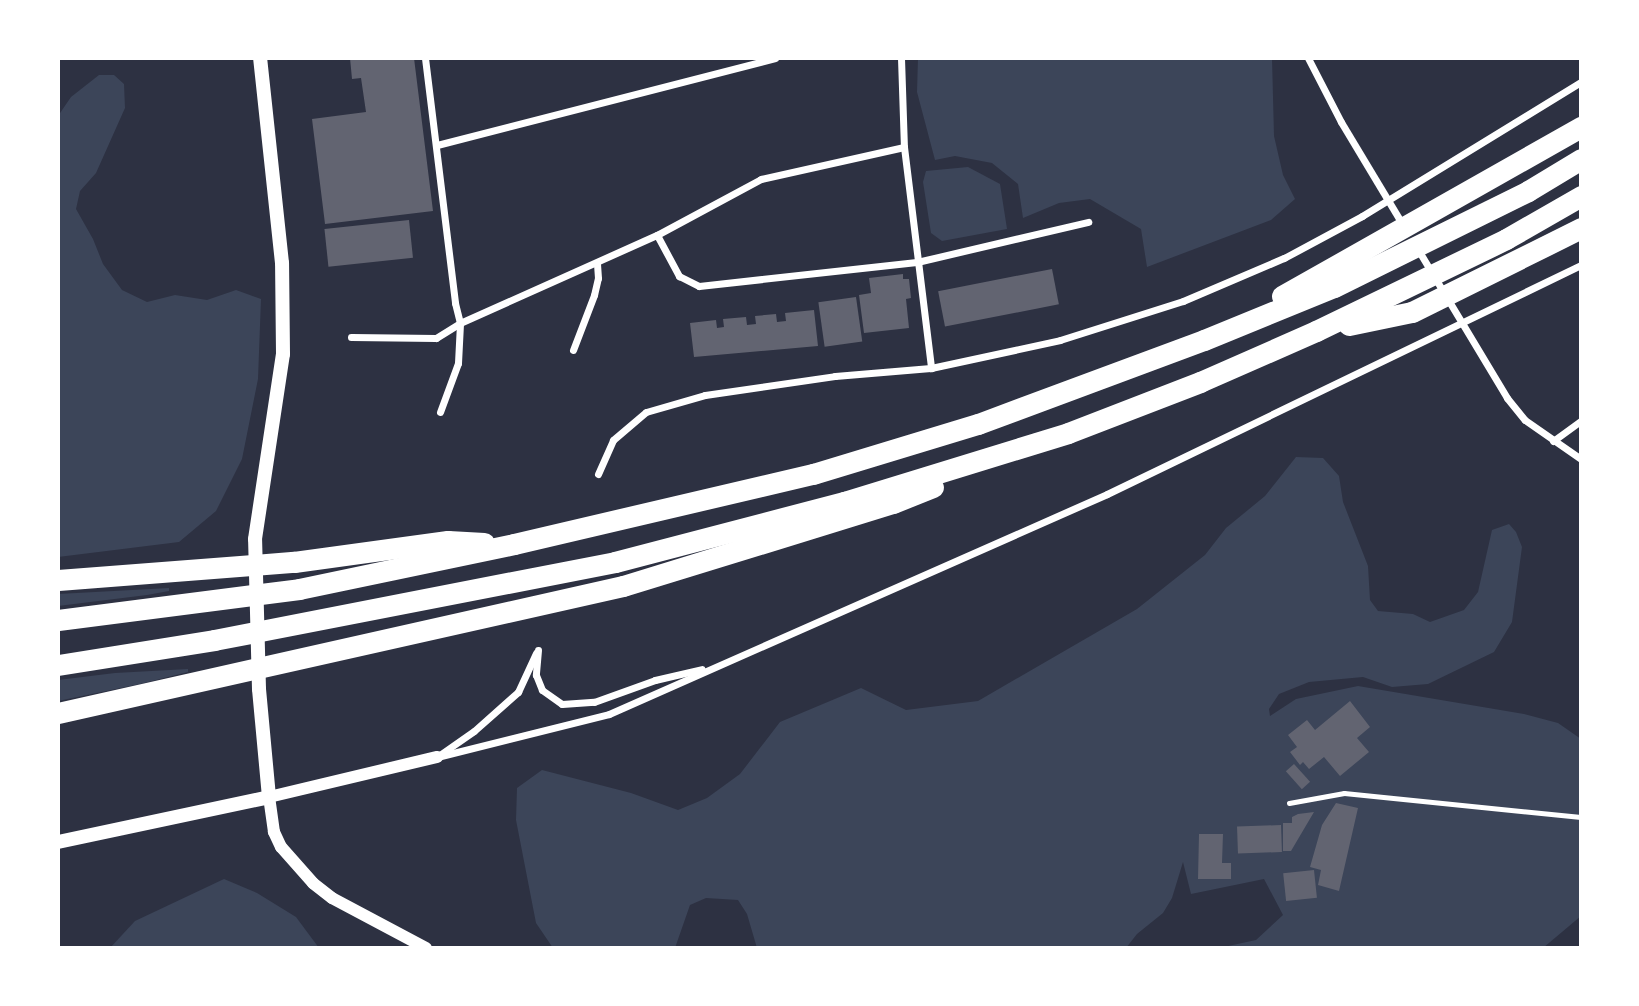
<!DOCTYPE html>
<html>
<head>
<meta charset="utf-8">
<style>
  body { margin:0 }
  #map { position:relative; width:1639px; height:1006px; overflow:hidden; background:#2d3142; font-family:Poppins,sans-serif }
  div>[style] { position:absolute }
  [style*='--x'] { left:calc(var(--x)*1px); top:calc(var(--y)*1px); width:calc(var(--w)*1px); rotate:calc(var(--a)*1deg) }
  .green>* { inset:0; background:#3c4559 }
  .building>* { inset:0; background:#626471; transform-origin:0 0 }
  .service>* { height:5px; margin:-2.5px; padding:0 2.5px; transform-origin:2.5px; border-radius:2.5px; background:#fff }
  .minor>* { height:7px; margin:-3.5px; padding:0 3.5px; transform-origin:3.5px; border-radius:3.5px; background:#fff }
  .tertiary>* { height:12px; margin:-6px; padding:0 6px; transform-origin:6px; border-radius:6px; background:#fff }
  .secondary>* { height:14px; margin:-7px; padding:0 7px; transform-origin:7px; border-radius:7px; background:#fff }
  .motorway>* { height:21px; margin:-10.5px; padding:0 10.5px; transform-origin:10.5px; border-radius:10.5px; background:#fff }
  span { translate:-50% -50%; white-space:nowrap; text-align:center; line-height:1.15; -webkit-text-stroke:7px #fff; paint-order:stroke }
  .frame { position:absolute; inset:0; border:60px solid #fff; pointer-events:none }
</style>
</head>
<body>
<div id="map">
  <div class="green">
    <i style="clip-path:polygon(918px 58px,1272px 58px,1274px 136px,1283px 175px,1295px 199px,1271px 220px,1147px 267px,1141px 229px,1090px 199px,1059px 203px,1023px 218px,1018px 184px,992px 163px,955px 156px,935px 160px,917px 92px)"></i>
    <i style="clip-path:polygon(99px 75px,114px 75px,124px 84px,125px 108px,96px 173px,80px 191px,76px 209px,93px 239px,103px 264px,122px 290px,147px 302px,175px 295px,207px 300px,236px 290px,261px 299px,258px 379px,242px 459px,216px 511px,179px 542px,58px 557px,58px 116px,71px 97px)"></i>
    <i style="clip-path:polygon(968px 167px,1000px 184px,1007px 229px,942px 241px,931px 233px,923px 182px,926px 171px)"></i>
    <i style="clip-path:polygon(1296px 457px,1323px 458px,1339px 476px,1343px 502px,1368px 566px,1370px 600px,1378px 611px,1413px 614px,1430px 622px,1464px 610px,1478px 592px,1492px 530px,1509px 524px,1516px 532px,1522px 547px,1512px 622px,1494px 652px,1428px 684px,1392px 687px,1363px 677px,1309px 682px,1279px 694px,1269px 709px,1270px 716px,1296px 699px,1358px 686px,1524px 714px,1558px 723px,1581px 739px,1581px 916px,1543px 948px,1219px 948px,1256px 940px,1283px 915px,1264px 879px,1191px 894px,1183px 862px,1172px 898px,1163px 913px,1137px 934px,1126px 948px,757px 948px,747px 914px,738px 900px,706px 898px,690px 905px,675px 948px,553px 948px,536px 923px,516px 820px,517px 788px,542px 770px,631px 793px,678px 810px,707px 798px,740px 774px,780px 722px,861px 688px,906px 710px,978px 701px,1137px 609px,1205px 555px,1226px 528px,1265px 496px)"></i>
    <i style="clip-path:polygon(169px 588px,169px 591px,147px 595px,58px 606px,58px 594px)"></i>
    <i style="clip-path:polygon(188px 669px,188px 672px,140px 684px,58px 701px,58px 680px,115px 673px)"></i>
    <i style="clip-path:polygon(224px 879px,257px 893px,296px 917px,319px 948px,110px 948px,135px 921px)"></i>
  </div>
  <div class="building">
    <i style="clip-path:polygon(350px 58px,414px 58px,433px 211px,325px 224px,312px 119px,366px 112px,361px 78px,352px 79px)"></i>
    <i style="left:409px;top:220px;width:38px;height:85px;rotate:84deg"></i>
    <i style="left:1052px;top:269px;width:36px;height:116px;rotate:79deg"></i>
    <i style="clip-path:polygon(903px 274px,903px 279px,909px 279px,911px 298px,906px 299px,909px 328px,864px 333px,859px 295px,871px 293px,869px 278px)"></i>
    <i style="left:856px;top:297px;width:45px;height:38px;rotate:82deg"></i>
    <i style="clip-path:polygon(814px 310px,818px 346px,694px 357px,690px 323px,716px 320px,717px 328px,724px 327px,723px 319px,746px 317px,747px 325px,756px 324px,755px 316px,776px 314px,777px 322px,786px 321px,785px 313px)"></i>
    <i style="clip-path:polygon(1350px 701px,1370px 727px,1357px 738px,1369px 752px,1340px 776px,1324px 757px,1309px 769px,1303px 762px,1300px 765px,1290px 752px,1297px 747px,1288px 735px,1307px 720px,1315px 730px)"></i>
    <i style="left:1294px;top:764px;width:24px;height:11px;rotate:48deg"></i>
    <i style="clip-path:polygon(1336px 803px,1358px 808px,1339px 891px,1318px 885px,1321px 870px,1310px 867px,1322px 825px)"></i>
    <i style="clip-path:polygon(1314px 812px,1291px 851px,1283px 851px,1283px 823px,1292px 823px,1292px 817px,1298px 814px)"></i>
    <i style="left:1281px;top:825px;width:27px;height:44px;rotate:88deg"></i>
    <i style="clip-path:polygon(1199px 834px,1223px 834px,1222px 863px,1231px 863px,1231px 879px,1198px 879px)"></i>
    <i style="left:1314px;top:870px;width:28px;height:31px;rotate:84deg"></i>
  </div>
  <div class="service">
    <i style="--x:1289;--y:803;--w:56;--a:-10.3"></i>
    <i style="--x:1344;--y:793;--w:238;--a:5.8"></i>
  </div>
  <div class="minor">
    <i style="--x:425;--y:58;--w:247;--a:83"></i>
    <i style="--x:455;--y:303;--w:21;--a:76"></i>
    <i style="--x:460;--y:323;--w:216;--a:-24.1"></i>
    <i style="--x:901;--y:58;--w:89;--a:88.1"></i>
    <i style="--x:904;--y:147;--w:223;--a:83"></i>
    <i style="--x:1308;--y:58;--w:72;--a:62.7"></i>
    <i style="--x:1341;--y:122;--w:120;--a:59"></i>
    <i style="--x:437;--y:145;--w:349;--a:-14.4"></i>
    <i style="--x:904;--y:147;--w:147;--a:167.4"></i>
    <i style="--x:761;--y:179;--w:118;--a:151.7"></i>
    <i style="--x:657;--y:235;--w:47;--a:61.8"></i>
    <i style="--x:679;--y:276;--w:22;--a:27"></i>
    <i style="--x:699;--y:286;--w:219;--a:-6.3"></i>
    <i style="--x:917;--y:262;--w:176;--a:-13.2"></i>
    <i style="--x:1417;--y:248;--w:175;--a:59"></i>
    <i style="--x:1507;--y:398;--w:28;--a:51"></i>
    <i style="--x:1525;--y:420;--w:68;--a:34.9"></i>
    <i style="--x:351;--y:337;--w:85;--a:0.7"></i>
    <i style="--x:436;--y:338;--w:28;--a:-32"></i>
    <i style="--x:573;--y:350;--w:59;--a:-69.1"></i>
    <i style="--x:594;--y:295;--w:17;--a:-77"></i>
    <i style="--x:598;--y:278;--w:14;--a:-94"></i>
    <i style="--x:440;--y:412;--w:52;--a:-69.8"></i>
    <i style="--x:458;--y:363;--w:40;--a:-87.1"></i>
    <i style="--x:1553;--y:441;--w:34;--a:-36"></i>
    <i style="--x:598;--y:474;--w:37;--a:-66"></i>
    <i style="--x:613;--y:440;--w:43;--a:-40.3"></i>
    <i style="--x:646;--y:412;--w:61;--a:-16.1"></i>
    <i style="--x:705;--y:395;--w:131;--a:-8.3"></i>
    <i style="--x:835;--y:376;--w:96;--a:-4.8"></i>
    <i style="--x:931;--y:368;--w:132;--a:-12.2"></i>
    <i style="--x:1060;--y:340;--w:129;--a:-17.6"></i>
    <i style="--x:1183;--y:301;--w:110;--a:-23.1"></i>
    <i style="--x:1284;--y:258;--w:89;--a:-28.3"></i>
    <i style="--x:1362;--y:216;--w:257;--a:-31.5"></i>
    <i style="--x:538;--y:650;--w:25;--a:95"></i>
    <i style="--x:536;--y:675;--w:16;--a:68"></i>
    <i style="--x:542;--y:690;--w:24;--a:35"></i>
    <i style="--x:562;--y:704;--w:32;--a:-4"></i>
    <i style="--x:594;--y:702;--w:65;--a:-19.8"></i>
    <i style="--x:655;--y:680;--w:48;--a:-13.2"></i>
    <i style="--x:441;--y:754;--w:40;--a:-34.9"></i>
    <i style="--x:474;--y:731;--w:59;--a:-41.6"></i>
    <i style="--x:518;--y:692;--w:43;--a:-65.2"></i>
    <i style="--x:437;--y:757;--w:177;--a:-14"></i>
    <i style="--x:609;--y:714;--w:544;--a:-23.83"></i>
    <i style="--x:1107;--y:494;--w:526;--a:-25.79"></i>
  </div>
  <div class="tertiary">
    <i style="--x:426;--y:948;--w:106;--a:-152"></i>
    <i style="--x:332;--y:898;--w:24;--a:-142"></i>
    <i style="--x:313;--y:883;--w:48;--a:-131.6"></i>
    <i style="--x:281;--y:847;--w:17;--a:-115"></i>
    <i style="--x:274;--y:832;--w:35;--a:-98"></i>
    <i style="--x:269;--y:797;--w:173;--a:-13.4"></i>
  </div>
  <div class="secondary">
    <i style="--x:58;--y:842;--w:216;--a:-12"></i>
    <i style="--x:269;--y:797;--w:108;--a:-95.3"></i>
    <i style="--x:259;--y:689;--w:150;--a:-91.5"></i>
    <i style="--x:255;--y:539;--w:187;--a:-81.4"></i>
    <i style="--x:283;--y:354;--w:91;--a:-90.6"></i>
    <i style="--x:282;--y:263;--w:206;--a:-96.1"></i>
  </div>
  <div class="motorway">
    <i style="--x:1282;--y:296;--w:343;--a:-29.5"></i>
    <i style="--x:1349;--y:325;--w:64;--a:-11.7"></i>
    <i style="--x:1412;--y:312;--w:189;--a:-26.4"></i>
    <i style="--x:58;--y:580;--w:237;--a:-4.4"></i>
    <i style="--x:294;--y:562;--w:155;--a:-7.8"></i>
    <i style="--x:448;--y:541;--w:36;--a:3"></i>
    <i style="--x:58;--y:620;--w:243;--a:-7.3"></i>
    <i style="--x:299;--y:589;--w:220;--a:-11.8"></i>
    <i style="--x:514;--y:544;--w:307;--a:-13.2"></i>
    <i style="--x:813;--y:474;--w:172;--a:-16.9"></i>
    <i style="--x:978;--y:424;--w:241;--a:-20.4"></i>
    <i style="--x:1204;--y:340;--w:140;--a:-22.2"></i>
    <i style="--x:1334;--y:287;--w:216;--a:-26.3"></i>
    <i style="--x:1528;--y:191;--w:62;--a:-31.1"></i>
    <i style="--x:58;--y:665;--w:158;--a:-9.1"></i>
    <i style="--x:214;--y:640;--w:409;--a:-11"></i>
    <i style="--x:615;--y:562;--w:237;--a:-14.7"></i>
    <i style="--x:844;--y:502;--w:234;--a:-17.1"></i>
    <i style="--x:1068;--y:433;--w:142;--a:-21.1"></i>
    <i style="--x:1200;--y:382;--w:127;--a:-23.7"></i>
    <i style="--x:1316;--y:331;--w:211;--a:-25.8"></i>
    <i style="--x:1506;--y:239;--w:86;--a:-29.8"></i>
    <i style="--x:58;--y:713;--w:579;--a:-12.67"></i>
    <i style="--x:623;--y:586;--w:282;--a:-17.1"></i>
    <i style="--x:893;--y:503;--w:43;--a:-21.8"></i>
  </div>
  <div class="frame"></div>
</div>
</body>
</html>
